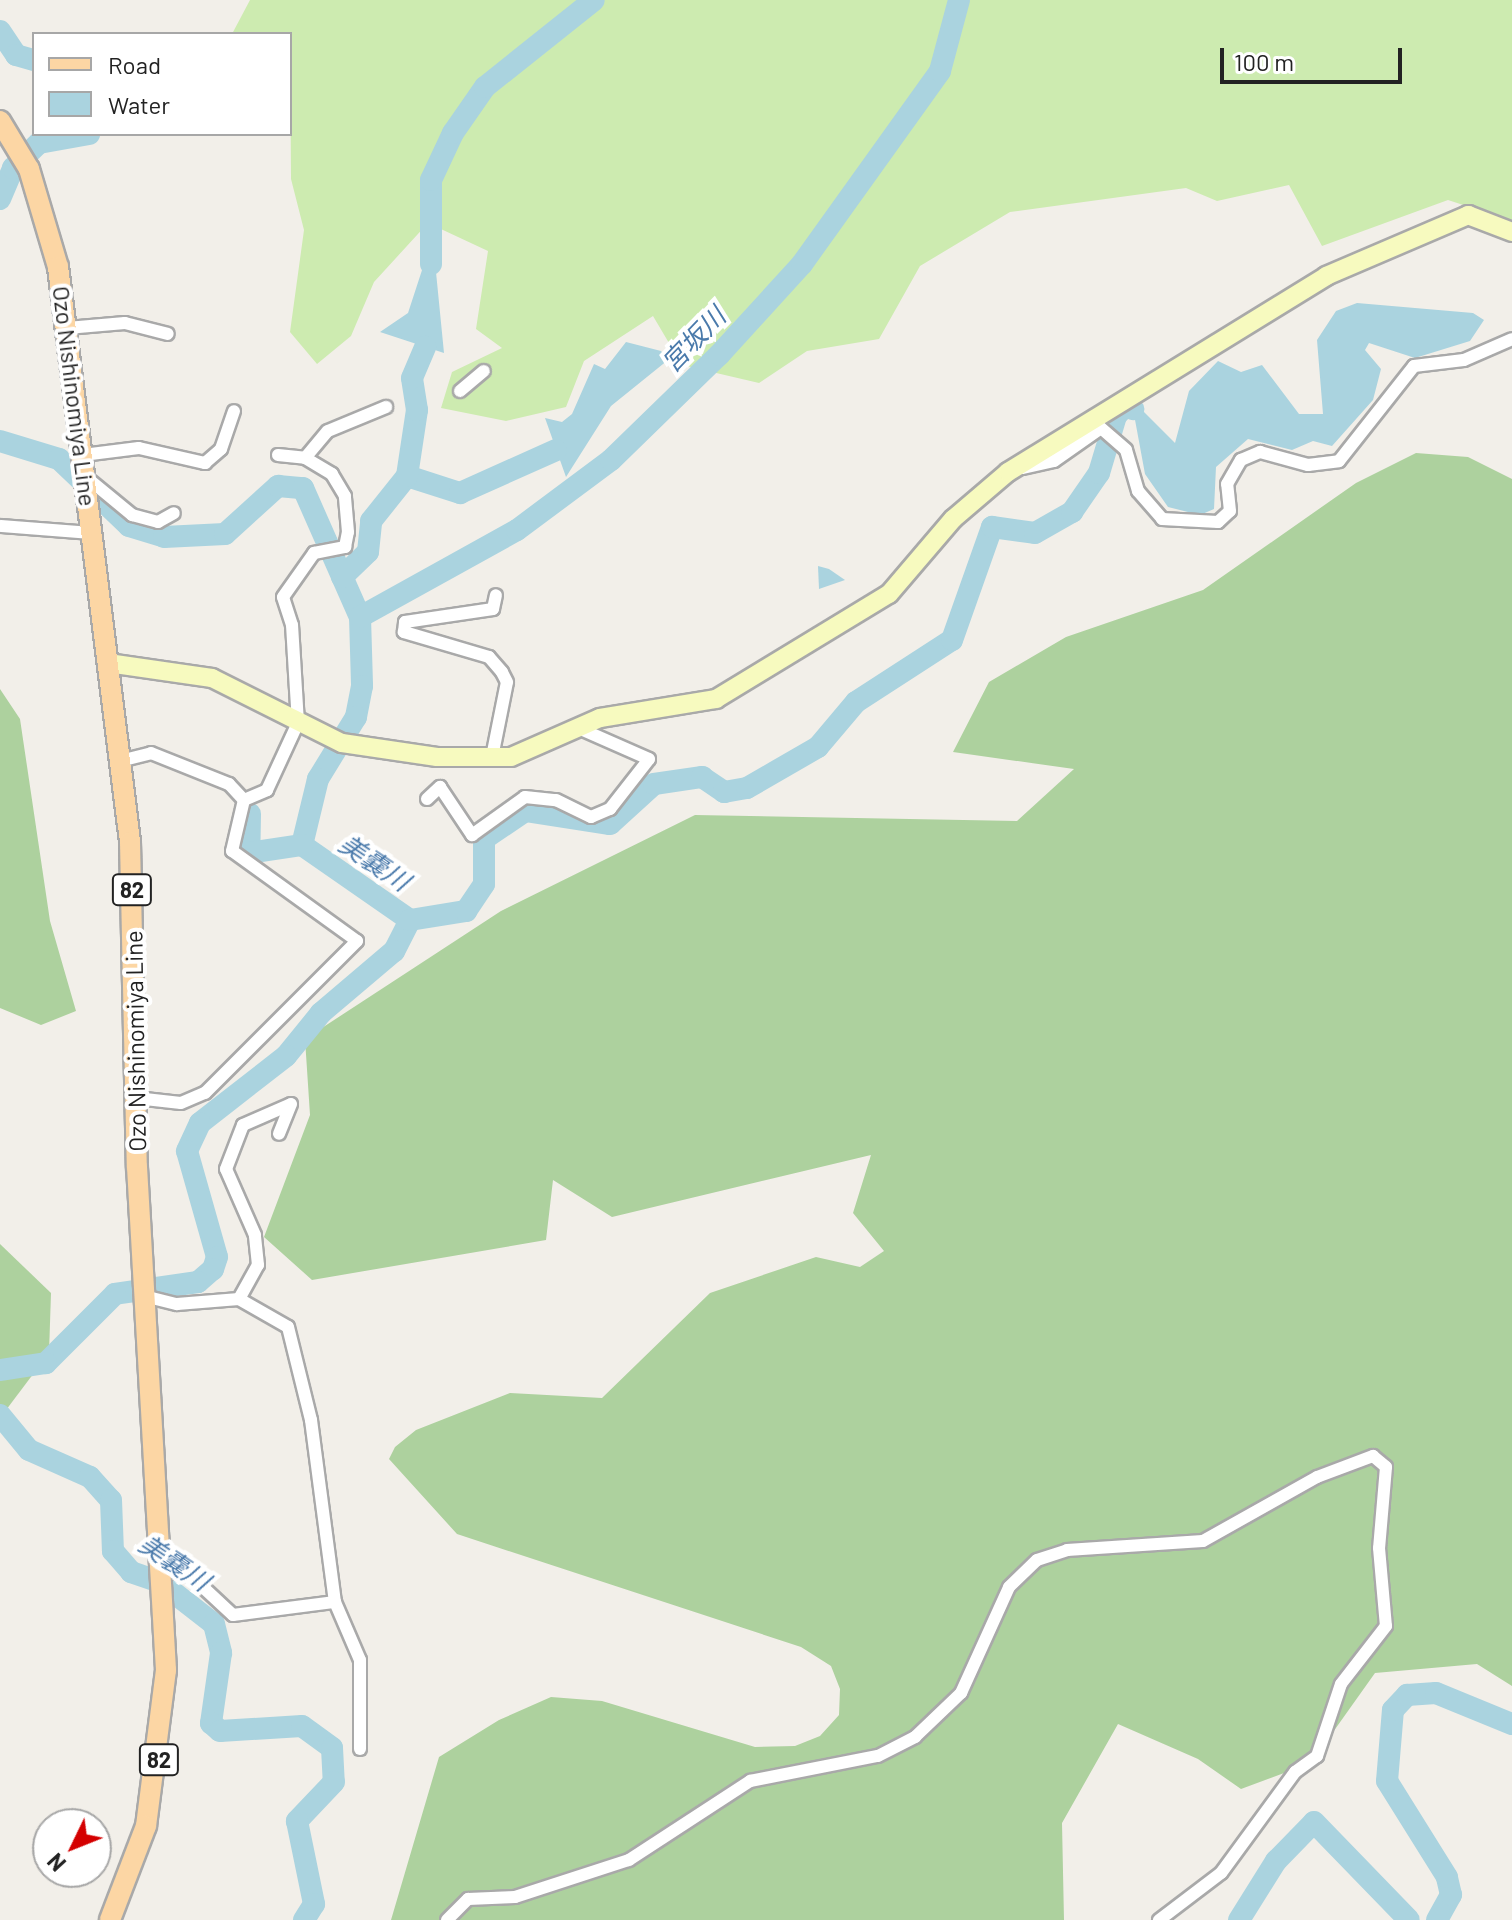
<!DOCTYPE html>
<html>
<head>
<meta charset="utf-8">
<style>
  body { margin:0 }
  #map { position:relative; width:1512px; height:1920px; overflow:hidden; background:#f2efe9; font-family:Barlow,"Noto Sans JP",sans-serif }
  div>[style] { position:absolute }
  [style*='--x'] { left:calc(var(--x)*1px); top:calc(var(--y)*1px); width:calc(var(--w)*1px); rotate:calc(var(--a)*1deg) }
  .grass>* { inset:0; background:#cdebb0 }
  .forest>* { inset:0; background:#add19e }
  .water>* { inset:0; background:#aad3df }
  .river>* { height:22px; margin:-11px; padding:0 11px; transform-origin:11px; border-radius:11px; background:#aad3df }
  .roads { filter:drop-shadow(2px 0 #a9a9a9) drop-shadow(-2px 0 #a9a9a9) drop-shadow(0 2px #a9a9a9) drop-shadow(0 -2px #a9a9a9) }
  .street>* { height:12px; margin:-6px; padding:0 6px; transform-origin:6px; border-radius:6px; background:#fff }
  .secondary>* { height:18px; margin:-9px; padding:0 9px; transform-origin:9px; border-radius:9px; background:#f7fabf }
  .primary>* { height:20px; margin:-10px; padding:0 10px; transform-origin:10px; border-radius:10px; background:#fcd6a4 }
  span { translate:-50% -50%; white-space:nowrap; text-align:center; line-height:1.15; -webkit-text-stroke:8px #fff; paint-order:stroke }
  .shield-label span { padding:2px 6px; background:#fff; border:2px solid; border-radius:6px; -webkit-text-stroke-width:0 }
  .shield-label { font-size:22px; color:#222; font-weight:700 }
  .street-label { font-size:24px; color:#222 }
  .water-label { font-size:26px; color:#4a7aab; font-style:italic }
  .legend { position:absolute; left:32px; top:32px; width:260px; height:104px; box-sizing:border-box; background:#fff; border:2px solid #a7a7a7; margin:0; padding:10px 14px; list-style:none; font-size:24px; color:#222 }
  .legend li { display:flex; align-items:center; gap:16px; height:40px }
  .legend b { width:40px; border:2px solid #a7a7a7 }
  .north { position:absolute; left:32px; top:1808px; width:80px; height:80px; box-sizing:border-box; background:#fff; border:2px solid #a7a7a7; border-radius:50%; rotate:227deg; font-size:22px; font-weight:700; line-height:32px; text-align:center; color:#222 }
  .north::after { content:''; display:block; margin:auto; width:28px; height:36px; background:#d40000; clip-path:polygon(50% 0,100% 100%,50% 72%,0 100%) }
  .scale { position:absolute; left:1220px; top:48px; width:182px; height:36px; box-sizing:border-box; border:4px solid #222; border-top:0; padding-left:10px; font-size:24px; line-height:28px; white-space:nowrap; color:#222; -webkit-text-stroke:6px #fff; paint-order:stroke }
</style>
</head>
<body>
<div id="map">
  <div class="grass">
    <i style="clip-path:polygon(250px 0,1512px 0,1512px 221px,1448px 200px,1322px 246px,1289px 185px,1217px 201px,1186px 188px,1010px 212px,920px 266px,879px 339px,807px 351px,759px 383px,682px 365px,653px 316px,584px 361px,566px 407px,506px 421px,441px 408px,452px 372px,502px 348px,476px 329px,488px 251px,428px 223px,374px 282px,351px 336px,317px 364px,290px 332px,304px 230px,291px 179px,290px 34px,232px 34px)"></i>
  </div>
  <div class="forest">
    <i style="clip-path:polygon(1416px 453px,1468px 457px,1512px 479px,1512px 1686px,1477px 1664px,1375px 1673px,1311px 1763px,1241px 1789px,1198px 1759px,1118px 1724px,1062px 1823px,1064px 1920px,391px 1920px,439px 1757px,499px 1720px,551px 1697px,602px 1701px,755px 1747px,795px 1746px,820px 1736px,839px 1715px,840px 1689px,831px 1666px,801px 1647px,457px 1534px,389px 1459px,395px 1447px,416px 1430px,510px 1393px,602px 1398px,710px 1293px,816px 1257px,860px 1267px,884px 1251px,853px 1213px,871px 1155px,612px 1217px,553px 1180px,546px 1240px,312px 1280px,264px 1237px,310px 1115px,305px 1039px,501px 911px,695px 815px,1017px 821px,1074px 769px,953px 752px,989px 682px,1066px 637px,1203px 590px,1356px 483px)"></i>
    <i style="clip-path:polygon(0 689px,20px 719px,50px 921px,76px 1011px,41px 1025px,0 1008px)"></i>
    <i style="clip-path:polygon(0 1244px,51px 1293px,49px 1353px,0 1418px)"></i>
  </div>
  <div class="water">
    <i style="clip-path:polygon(424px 264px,436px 272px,444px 353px,380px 332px,408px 313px)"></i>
    <i style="clip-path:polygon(1357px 303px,1473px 313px,1484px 320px,1470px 341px,1415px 358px,1369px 343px,1365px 350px,1381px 369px,1373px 400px,1332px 446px,1313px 441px,1292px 450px,1248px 439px,1216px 467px,1214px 509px,1200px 515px,1168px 507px,1145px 474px,1133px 409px,1137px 405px,1175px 443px,1189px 391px,1218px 361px,1241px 372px,1262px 365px,1299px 414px,1323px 414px,1317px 340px,1336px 311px)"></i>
    <i style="clip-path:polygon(626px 342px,661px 351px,668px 360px,611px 406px,566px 477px,545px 418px,562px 422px,572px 414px,594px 364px,605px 369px)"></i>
    <i style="clip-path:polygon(818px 566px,829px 569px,845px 580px,819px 589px)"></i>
  </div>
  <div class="river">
    <i style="--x:0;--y:31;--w:29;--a:56"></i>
    <i style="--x:16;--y:55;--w:19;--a:16"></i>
    <i style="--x:0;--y:199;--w:34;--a:-67"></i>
    <i style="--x:13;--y:168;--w:36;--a:-44"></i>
    <i style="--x:39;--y:143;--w:51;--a:-10.2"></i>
    <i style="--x:431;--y:264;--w:84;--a:-90"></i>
    <i style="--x:431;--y:180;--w:52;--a:-64.9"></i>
    <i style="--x:453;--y:133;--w:56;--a:-55.2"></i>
    <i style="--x:485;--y:87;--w:139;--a:-38.6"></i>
    <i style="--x:0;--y:441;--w:62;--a:17"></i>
    <i style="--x:59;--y:459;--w:97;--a:43.7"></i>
    <i style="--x:129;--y:526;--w:37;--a:17"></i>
    <i style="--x:164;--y:537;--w:61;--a:-2.8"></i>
    <i style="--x:225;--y:534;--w:72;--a:-42.2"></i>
    <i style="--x:278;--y:486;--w:25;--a:5"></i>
    <i style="--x:303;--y:488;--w:141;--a:66.2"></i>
    <i style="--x:360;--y:617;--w:69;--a:88.3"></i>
    <i style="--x:362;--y:686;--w:32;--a:101"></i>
    <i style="--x:356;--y:717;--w:73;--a:121.5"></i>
    <i style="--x:318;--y:779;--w:68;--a:103.6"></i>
    <i style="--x:302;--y:845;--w:131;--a:34.8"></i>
    <i style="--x:410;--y:920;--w:35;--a:117"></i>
    <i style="--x:394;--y:951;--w:96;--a:139.7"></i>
    <i style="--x:321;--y:1013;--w:55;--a:129.1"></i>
    <i style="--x:286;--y:1056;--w:109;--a:142.1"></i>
    <i style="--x:200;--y:1123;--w:31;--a:115"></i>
    <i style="--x:187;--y:1151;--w:110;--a:74.2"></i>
    <i style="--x:217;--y:1257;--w:13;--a:108"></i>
    <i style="--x:213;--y:1269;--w:20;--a:139"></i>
    <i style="--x:198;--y:1282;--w:84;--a:171.8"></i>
    <i style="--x:115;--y:1294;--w:98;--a:135"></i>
    <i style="--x:46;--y:1363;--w:47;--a:171.3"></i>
    <i style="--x:407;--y:476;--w:56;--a:17.8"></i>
    <i style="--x:460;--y:493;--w:105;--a:-24.1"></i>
    <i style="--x:342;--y:577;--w:36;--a:-44"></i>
    <i style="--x:368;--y:552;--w:31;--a:-84"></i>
    <i style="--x:371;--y:521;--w:58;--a:-51.3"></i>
    <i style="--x:407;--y:476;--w:67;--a:-81.4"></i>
    <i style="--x:417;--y:410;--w:32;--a:-99"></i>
    <i style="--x:412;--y:378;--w:34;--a:-67"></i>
    <i style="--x:360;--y:617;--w:179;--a:-29"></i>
    <i style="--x:517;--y:530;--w:117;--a:-36.7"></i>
    <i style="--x:611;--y:460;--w:151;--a:-44.2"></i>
    <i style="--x:719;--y:355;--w:123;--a:-47.6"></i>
    <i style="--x:802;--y:264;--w:237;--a:-54.4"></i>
    <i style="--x:940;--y:71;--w:73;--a:-75"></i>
    <i style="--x:250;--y:814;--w:39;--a:91"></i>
    <i style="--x:249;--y:853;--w:54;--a:-8.6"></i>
    <i style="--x:410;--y:920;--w:57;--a:-9.1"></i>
    <i style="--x:466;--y:911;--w:32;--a:-56"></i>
    <i style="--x:484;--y:884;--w:45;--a:-90"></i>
    <i style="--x:484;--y:839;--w:50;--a:-34.3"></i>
    <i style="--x:525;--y:811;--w:86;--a:8.7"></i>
    <i style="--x:610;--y:824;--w:59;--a:-42.3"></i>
    <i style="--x:654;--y:784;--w:49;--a:-8.3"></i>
    <i style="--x:702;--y:777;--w:27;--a:34"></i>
    <i style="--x:724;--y:792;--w:23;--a:-10"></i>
    <i style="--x:747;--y:788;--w:82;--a:-30"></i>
    <i style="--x:818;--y:747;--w:59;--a:-49.8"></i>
    <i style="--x:856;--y:702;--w:114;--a:-32.9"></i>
    <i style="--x:952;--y:640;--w:120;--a:-70.5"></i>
    <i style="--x:992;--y:527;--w:43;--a:7.9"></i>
    <i style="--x:1035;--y:533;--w:43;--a:-29.6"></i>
    <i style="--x:1072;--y:512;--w:47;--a:-55.3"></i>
    <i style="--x:1099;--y:473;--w:59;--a:-73.4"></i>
    <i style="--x:1116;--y:416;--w:13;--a:-48"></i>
    <i style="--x:1125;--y:406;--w:9;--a:21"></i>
    <i style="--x:0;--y:1415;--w:45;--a:50.4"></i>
    <i style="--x:29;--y:1450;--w:67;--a:23.9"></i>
    <i style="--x:90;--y:1477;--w:31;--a:48"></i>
    <i style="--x:111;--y:1500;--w:51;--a:87.8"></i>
    <i style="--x:113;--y:1551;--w:28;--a:49"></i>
    <i style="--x:131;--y:1572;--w:31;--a:19"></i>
    <i style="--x:160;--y:1582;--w:68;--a:37.9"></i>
    <i style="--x:214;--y:1624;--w:30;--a:76"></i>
    <i style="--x:221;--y:1653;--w:71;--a:98.1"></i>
    <i style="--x:211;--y:1723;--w:12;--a:42"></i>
    <i style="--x:220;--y:1731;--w:82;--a:-3.5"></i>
    <i style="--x:302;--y:1726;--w:37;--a:36"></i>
    <i style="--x:332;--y:1748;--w:34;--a:87"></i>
    <i style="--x:334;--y:1782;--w:54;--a:133.5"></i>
    <i style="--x:297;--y:1821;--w:85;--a:78.4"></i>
    <i style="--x:314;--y:1904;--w:19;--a:122"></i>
    <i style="--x:1239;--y:1920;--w:70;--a:-57.9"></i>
    <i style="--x:1276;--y:1861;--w:54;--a:-45.7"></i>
    <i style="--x:1314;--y:1822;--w:136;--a:45.9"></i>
    <i style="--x:1437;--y:1920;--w:29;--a:-61"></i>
    <i style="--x:1451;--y:1895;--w:18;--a:-103"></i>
    <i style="--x:1447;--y:1877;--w:113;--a:-122"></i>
    <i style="--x:1387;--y:1781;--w:71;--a:-85.2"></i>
    <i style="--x:1393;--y:1710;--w:21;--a:-47"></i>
    <i style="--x:1407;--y:1695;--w:29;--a:-4"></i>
    <i style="--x:1436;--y:1693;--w:82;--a:22.2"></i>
  </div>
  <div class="roads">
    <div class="street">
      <i style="--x:67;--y:328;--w:58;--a:-4.9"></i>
      <i style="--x:125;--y:323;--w:44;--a:14.3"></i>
      <i style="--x:460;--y:391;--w:31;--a:-40"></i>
      <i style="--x:83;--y:455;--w:56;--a:-7.1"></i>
      <i style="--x:139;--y:448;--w:68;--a:12.8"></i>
      <i style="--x:205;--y:463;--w:21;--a:-41"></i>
      <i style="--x:221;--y:449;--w:40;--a:-71.1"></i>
      <i style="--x:278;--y:455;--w:27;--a:6"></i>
      <i style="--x:1023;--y:468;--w:32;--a:-13"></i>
      <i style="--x:1054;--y:461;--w:57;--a:-35.1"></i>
      <i style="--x:1101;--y:428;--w:33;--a:41"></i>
      <i style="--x:1126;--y:450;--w:43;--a:73.7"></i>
      <i style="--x:1138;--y:491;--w:37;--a:49"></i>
      <i style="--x:1162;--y:519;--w:56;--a:3.1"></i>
      <i style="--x:1218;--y:522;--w:16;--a:-43"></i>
      <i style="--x:1230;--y:511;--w:27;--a:-96"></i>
      <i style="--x:1227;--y:484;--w:28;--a:-60"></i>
      <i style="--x:1241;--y:460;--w:21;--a:-23"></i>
      <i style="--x:1260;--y:452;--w:50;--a:15.2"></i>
      <i style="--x:1308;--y:465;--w:31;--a:-7"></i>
      <i style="--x:1339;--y:461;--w:121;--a:-51.7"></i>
      <i style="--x:1414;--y:366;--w:50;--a:-6.8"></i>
      <i style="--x:1464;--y:360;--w:52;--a:-23.6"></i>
      <i style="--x:86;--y:477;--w:60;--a:39.6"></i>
      <i style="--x:132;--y:515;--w:27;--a:15"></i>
      <i style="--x:158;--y:522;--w:18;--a:-29"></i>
      <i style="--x:0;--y:526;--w:92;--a:4.4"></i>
      <i style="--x:492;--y:757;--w:76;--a:-78.7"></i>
      <i style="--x:507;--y:682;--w:11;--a:-117"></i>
      <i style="--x:502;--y:672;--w:20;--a:-131"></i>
      <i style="--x:489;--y:657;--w:89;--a:-163.6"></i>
      <i style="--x:404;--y:632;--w:10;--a:-84"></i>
      <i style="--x:405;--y:622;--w:89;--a:-8.4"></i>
      <i style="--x:493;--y:609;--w:14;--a:-78"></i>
      <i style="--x:120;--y:761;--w:32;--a:-14"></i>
      <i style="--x:151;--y:753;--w:84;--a:21.7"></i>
      <i style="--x:229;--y:784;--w:22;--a:47"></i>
      <i style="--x:244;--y:800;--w:25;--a:-23"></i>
      <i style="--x:267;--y:790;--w:74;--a:-65.2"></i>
      <i style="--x:298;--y:723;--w:98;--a:-93.5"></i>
      <i style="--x:292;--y:625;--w:29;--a:-108"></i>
      <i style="--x:283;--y:597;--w:54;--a:-54.8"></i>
      <i style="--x:314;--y:553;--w:32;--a:-11"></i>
      <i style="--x:345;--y:547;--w:15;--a:-79"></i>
      <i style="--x:348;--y:532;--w:36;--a:-95"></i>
      <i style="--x:345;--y:496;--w:26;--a:-121"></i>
      <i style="--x:332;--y:474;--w:31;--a:-149"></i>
      <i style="--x:305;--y:458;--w:35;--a:-50"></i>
      <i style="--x:328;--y:431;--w:63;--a:-22.5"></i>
      <i style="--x:427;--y:799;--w:18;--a:-43"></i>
      <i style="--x:440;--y:787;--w:58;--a:56.3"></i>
      <i style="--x:472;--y:835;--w:65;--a:-35.6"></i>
      <i style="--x:525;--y:797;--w:31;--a:6"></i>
      <i style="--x:556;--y:800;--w:39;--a:26"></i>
      <i style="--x:591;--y:817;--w:21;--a:-23"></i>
      <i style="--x:610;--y:809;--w:63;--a:-52"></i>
      <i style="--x:649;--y:759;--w:74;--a:-156.2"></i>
      <i style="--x:136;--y:1098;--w:45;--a:6.3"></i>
      <i style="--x:181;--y:1103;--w:26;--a:-23"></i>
      <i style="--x:205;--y:1093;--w:215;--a:-45"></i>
      <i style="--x:357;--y:941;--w:154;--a:-144.2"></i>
      <i style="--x:232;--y:851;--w:52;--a:-76.8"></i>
      <i style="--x:144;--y:1296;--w:34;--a:14"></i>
      <i style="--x:177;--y:1304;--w:62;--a:-4.6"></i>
      <i style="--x:239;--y:1299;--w:56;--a:29.7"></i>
      <i style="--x:288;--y:1327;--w:96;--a:76.1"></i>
      <i style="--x:311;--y:1420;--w:184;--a:82.5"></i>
      <i style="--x:335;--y:1602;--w:63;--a:66.7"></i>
      <i style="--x:360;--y:1660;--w:89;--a:90"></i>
      <i style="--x:239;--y:1299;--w:39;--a:-61"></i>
      <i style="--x:258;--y:1265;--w:30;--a:-96"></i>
      <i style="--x:255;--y:1235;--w:72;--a:-113.7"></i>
      <i style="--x:226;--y:1169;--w:47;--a:-68.9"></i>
      <i style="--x:243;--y:1125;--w:52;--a:-23.6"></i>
      <i style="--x:291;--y:1104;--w:32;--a:112"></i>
      <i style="--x:160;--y:1569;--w:32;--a:13"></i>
      <i style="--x:191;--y:1576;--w:57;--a:42.9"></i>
      <i style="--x:233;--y:1615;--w:103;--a:-7.3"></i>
      <i style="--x:447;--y:1920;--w:30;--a:-45"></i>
      <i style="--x:468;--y:1899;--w:47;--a:-2.4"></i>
      <i style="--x:515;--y:1897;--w:120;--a:-18"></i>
      <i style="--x:629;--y:1860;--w:145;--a:-33.1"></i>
      <i style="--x:750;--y:1781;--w:130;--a:-11.1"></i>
      <i style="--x:878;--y:1756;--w:42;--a:-27.2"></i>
      <i style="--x:915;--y:1737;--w:64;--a:-43.7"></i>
      <i style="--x:961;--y:1693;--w:116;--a:-65.6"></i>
      <i style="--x:1009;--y:1587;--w:39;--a:-44"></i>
      <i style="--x:1037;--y:1560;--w:32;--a:-18"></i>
      <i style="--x:1067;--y:1550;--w:136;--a:-3.8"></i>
      <i style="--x:1203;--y:1541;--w:131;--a:-29.3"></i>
      <i style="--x:1317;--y:1477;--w:60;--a:-20.6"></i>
      <i style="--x:1373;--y:1456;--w:17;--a:40"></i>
      <i style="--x:1386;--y:1467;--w:81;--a:94.9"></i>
      <i style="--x:1379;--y:1548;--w:78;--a:84.9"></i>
      <i style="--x:1386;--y:1626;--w:73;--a:127.8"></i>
      <i style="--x:1341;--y:1684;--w:76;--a:108.4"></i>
      <i style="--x:1317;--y:1756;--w:27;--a:144"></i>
      <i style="--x:1295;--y:1772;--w:125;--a:126.2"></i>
      <i style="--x:1221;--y:1873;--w:78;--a:142.8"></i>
    </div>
    <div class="secondary">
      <i style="--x:108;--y:663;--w:105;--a:8.2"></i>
      <i style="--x:212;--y:678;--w:145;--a:26.6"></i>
      <i style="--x:342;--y:743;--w:96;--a:8.4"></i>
      <i style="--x:437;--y:757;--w:74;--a:0"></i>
      <i style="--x:511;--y:757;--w:97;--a:-23.7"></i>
      <i style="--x:600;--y:718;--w:118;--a:-9.3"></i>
      <i style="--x:716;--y:699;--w:202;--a:-31.3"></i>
      <i style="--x:889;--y:594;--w:99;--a:-49.5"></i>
      <i style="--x:953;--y:519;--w:72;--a:-40.5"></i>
      <i style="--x:1008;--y:472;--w:374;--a:-31.6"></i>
      <i style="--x:1326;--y:276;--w:155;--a:-23.2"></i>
      <i style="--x:1468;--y:215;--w:47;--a:21.1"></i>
    </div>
    <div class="primary">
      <i style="--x:0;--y:121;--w:56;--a:58.9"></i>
      <i style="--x:29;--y:169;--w:102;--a:73.5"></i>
      <i style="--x:58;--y:267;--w:579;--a:82.86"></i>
      <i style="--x:130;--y:842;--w:325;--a:88.8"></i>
      <i style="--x:137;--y:1167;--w:504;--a:86.7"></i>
      <i style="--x:166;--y:1670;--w:157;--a:97.3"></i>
      <i style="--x:146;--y:1826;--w:101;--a:111"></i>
    </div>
  </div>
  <div class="shield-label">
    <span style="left:132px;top:890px">82</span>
    <span style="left:159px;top:1760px">82</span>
  </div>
  <div class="street-label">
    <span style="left:75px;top:396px;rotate:83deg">Ozo Nishinomiya Line</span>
    <span style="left:135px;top:1041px;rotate:-91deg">Ozo Nishinomiya Line</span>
  </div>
  <div class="water-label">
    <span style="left:693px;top:339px;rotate:-46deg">宮坂川</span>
    <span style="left:375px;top:862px;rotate:34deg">美嚢川</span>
    <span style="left:175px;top:1562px;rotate:34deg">美嚢川</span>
  </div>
  <ul class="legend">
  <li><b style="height:10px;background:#fcd6a4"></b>Road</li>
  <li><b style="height:22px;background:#aad3df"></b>Water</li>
  </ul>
  <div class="north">N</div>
  <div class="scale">100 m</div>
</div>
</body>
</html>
